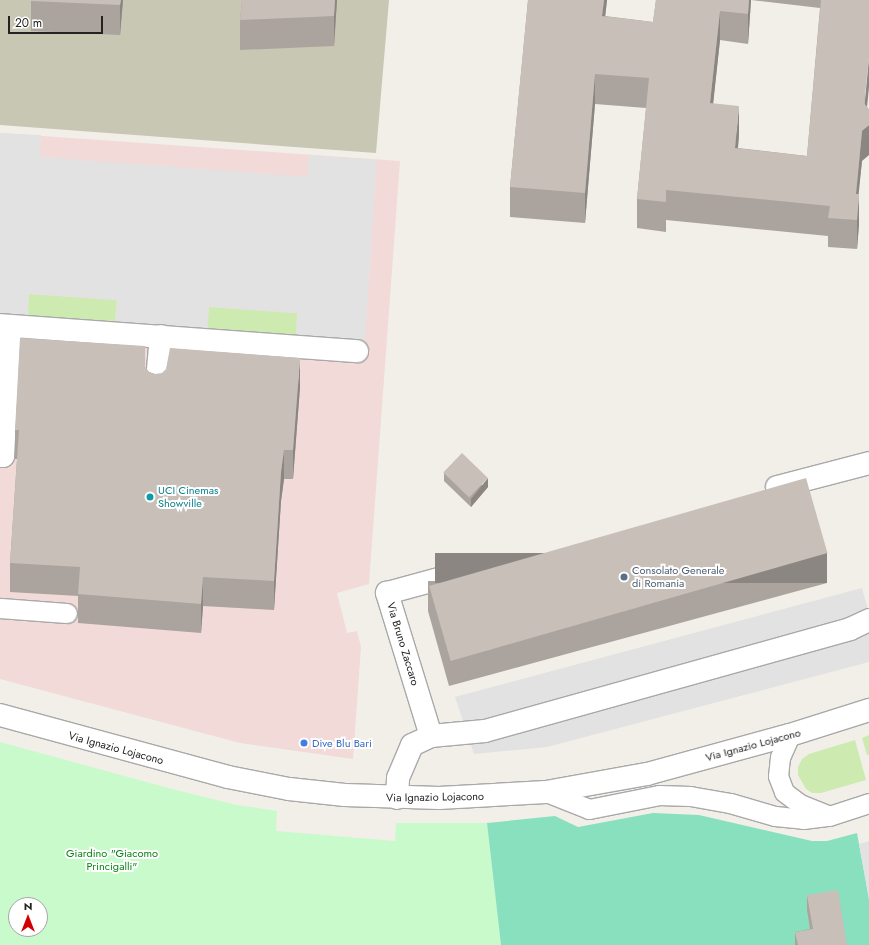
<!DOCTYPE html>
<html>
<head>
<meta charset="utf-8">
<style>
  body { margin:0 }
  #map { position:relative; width:869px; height:945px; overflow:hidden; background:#f2efe9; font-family:Jost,sans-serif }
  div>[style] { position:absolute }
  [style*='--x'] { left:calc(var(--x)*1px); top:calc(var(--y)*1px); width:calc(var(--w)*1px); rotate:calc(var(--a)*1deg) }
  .commercial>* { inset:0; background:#f2dad9 }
  .construction>* { inset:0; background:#c7c7b4 }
  .grass>* { inset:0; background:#cdebb0; transform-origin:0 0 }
  .park>* { inset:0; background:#c8facc }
  .pitch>* { inset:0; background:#88e0be }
  .parking>* { inset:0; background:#e2e2e2 }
  .roads { filter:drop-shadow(1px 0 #a9a9a9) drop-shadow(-1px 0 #a9a9a9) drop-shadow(0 1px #a9a9a9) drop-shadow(0 -1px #a9a9a9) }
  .service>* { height:19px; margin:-9.5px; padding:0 9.5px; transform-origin:9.5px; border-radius:9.5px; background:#fff }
  .pedestrian>* { height:22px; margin:-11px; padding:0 11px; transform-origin:11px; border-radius:11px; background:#fff }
  .minor>* { height:22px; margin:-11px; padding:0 11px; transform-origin:11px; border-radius:11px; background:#fff }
  .wall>* { inset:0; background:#aba49e }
  .shaded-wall>* { inset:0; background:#8b8681; transform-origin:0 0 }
  .building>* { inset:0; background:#c7bfb8; transform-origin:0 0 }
  .dots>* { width:11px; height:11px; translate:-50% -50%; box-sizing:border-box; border:2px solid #fff; border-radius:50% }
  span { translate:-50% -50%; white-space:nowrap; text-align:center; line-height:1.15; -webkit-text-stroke:4px #fff; paint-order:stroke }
  .culture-label { font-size:11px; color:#0d838f }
  .left { translate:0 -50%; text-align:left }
  .service-label { font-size:11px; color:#4e5e75 }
  .street-label { font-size:11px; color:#222 }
  .shop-label { font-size:11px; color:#366cbe }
  .park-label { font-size:11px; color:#0c8416 }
  .north { position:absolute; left:8px; top:897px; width:40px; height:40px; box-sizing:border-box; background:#fff; border:1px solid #a7a7a7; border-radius:50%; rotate:0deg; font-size:11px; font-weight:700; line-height:16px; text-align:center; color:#222 }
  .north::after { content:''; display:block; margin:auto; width:14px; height:18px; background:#d40000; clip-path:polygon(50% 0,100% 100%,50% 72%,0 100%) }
  .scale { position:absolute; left:8px; top:16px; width:95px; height:18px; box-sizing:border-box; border:2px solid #222; border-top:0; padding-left:5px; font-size:12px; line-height:14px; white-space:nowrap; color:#222; -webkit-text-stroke:3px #fff; paint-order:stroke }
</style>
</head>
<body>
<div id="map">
  <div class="commercial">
    <i style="clip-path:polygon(0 133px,400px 161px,369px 584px,337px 593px,347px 633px,357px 631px,361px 647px,353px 759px,240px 743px,0 679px)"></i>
  </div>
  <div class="construction">
    <i style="clip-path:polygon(0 0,389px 0,376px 153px,0 125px)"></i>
  </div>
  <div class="grass">
    <i style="left:29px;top:294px;width:88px;height:22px;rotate:4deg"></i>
    <i style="left:209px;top:307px;width:89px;height:22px;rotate:4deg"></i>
    <i style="clip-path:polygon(869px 735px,869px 755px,867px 755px,862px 738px)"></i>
    <i style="clip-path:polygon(855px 740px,866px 780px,821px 793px,812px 793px,806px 789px,798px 775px,798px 767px,802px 759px,809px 754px)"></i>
  </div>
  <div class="park">
    <i style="clip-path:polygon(evenodd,0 742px,172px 789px,237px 805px,277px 811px,276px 831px,395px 841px,396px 823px,487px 823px,501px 945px,0 945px,0 742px,16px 905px,40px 905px,40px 929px,16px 929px,16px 905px)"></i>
  </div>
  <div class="pitch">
    <i style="clip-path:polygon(653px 813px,699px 815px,812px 841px,827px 841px,857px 833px,869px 899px,869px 945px,501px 945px,487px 823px,555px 816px,578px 827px)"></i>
  </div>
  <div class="parking">
    <i style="clip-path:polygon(0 133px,41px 135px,40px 157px,308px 177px,309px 155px,377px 160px,365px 340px,296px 335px,297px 313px,209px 307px,207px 329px,115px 322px,117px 300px,29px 294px,28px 316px,0 314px)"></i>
    <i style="clip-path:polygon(862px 588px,869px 613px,869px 662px,547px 747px,474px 754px,455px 697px)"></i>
    <i style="clip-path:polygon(869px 841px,869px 899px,859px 844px)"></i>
  </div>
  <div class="roads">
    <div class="service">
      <i style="--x:0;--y:608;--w:67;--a:4.3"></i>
      <i style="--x:790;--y:735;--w:24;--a:114"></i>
      <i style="--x:780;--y:757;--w:19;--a:96"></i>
      <i style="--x:778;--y:776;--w:17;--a:69"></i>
      <i style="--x:784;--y:792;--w:20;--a:37"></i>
      <i style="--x:800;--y:804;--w:29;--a:22"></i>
      <i style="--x:546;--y:792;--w:46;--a:21.6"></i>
      <i style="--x:589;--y:809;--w:71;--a:-11.3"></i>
      <i style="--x:659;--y:795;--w:31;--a:2"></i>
      <i style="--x:690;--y:796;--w:41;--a:9.9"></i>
      <i style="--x:730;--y:803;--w:47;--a:16.1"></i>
      <i style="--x:775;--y:816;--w:28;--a:6"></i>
      <i style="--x:803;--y:819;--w:26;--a:-7"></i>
      <i style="--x:829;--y:816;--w:42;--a:-18"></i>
    </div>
    <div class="pedestrian">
      <i style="--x:0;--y:325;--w:358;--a:4.2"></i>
      <i style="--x:156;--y:391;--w:55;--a:-84.8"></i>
      <i style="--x:0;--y:456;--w:3;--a:0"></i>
      <i style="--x:3;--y:456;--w:130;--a:-86.9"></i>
    </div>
    <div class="minor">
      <i style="--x:777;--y:487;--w:95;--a:-14.6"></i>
      <i style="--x:0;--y:715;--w:236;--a:15.2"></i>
      <i style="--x:228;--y:777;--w:62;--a:11.1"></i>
      <i style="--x:289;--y:789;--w:56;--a:6.1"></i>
      <i style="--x:345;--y:795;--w:94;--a:1.8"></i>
      <i style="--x:439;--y:798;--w:107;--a:-3.2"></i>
      <i style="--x:546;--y:792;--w:103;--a:-10.1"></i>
      <i style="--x:647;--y:774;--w:148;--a:-15.3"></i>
      <i style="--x:790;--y:735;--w:83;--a:-17.6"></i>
      <i style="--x:431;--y:736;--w:150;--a:-107.1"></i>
      <i style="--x:387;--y:593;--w:73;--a:-15.2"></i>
      <i style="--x:397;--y:798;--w:20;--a:-87"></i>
      <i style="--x:398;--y:778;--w:36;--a:-67"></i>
      <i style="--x:412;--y:745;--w:21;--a:-25"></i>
      <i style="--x:431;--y:736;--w:54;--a:-5.3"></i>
      <i style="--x:485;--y:731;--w:379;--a:-15.6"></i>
      <i style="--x:850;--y:629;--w:21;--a:-25"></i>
    </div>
  </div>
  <div class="wall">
    <i style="clip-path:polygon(31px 0,123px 0,120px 35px,31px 31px)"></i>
    <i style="clip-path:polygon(242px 0,337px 0,334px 46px,240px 50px,240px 20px)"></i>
    <i style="clip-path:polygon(evenodd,528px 0,607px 0,605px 16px,653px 22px,656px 0,869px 0,862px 161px,858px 194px,859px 224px,857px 249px,828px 247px,828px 236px,666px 220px,666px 232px,637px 228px,637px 199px,646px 108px,595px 104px,585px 223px,510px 217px,510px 187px,528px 0,751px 0,820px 8px,807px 156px,738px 148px,739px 135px,713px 103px,720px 40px,748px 44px,751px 0)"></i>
    <i style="clip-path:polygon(145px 367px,149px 372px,155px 374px,300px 387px,293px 479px,284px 479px,281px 501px,274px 610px,203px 606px,201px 633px,78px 623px,78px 596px,10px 592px,10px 563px,17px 459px,15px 459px,15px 430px)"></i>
    <i style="clip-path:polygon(444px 473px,488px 487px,471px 507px,444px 481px)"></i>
    <i style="clip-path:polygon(428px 581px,827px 583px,449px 686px,428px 611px)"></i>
    <i style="clip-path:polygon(807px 895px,847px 945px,795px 945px,795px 932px,810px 929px,807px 910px)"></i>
  </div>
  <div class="shaded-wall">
    <i style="clip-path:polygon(121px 0,123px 0,120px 35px,120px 5px)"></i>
    <i style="clip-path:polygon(335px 0,337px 0,334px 46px,334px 16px)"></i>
    <i style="clip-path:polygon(604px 0,607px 0,602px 46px,602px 16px)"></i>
    <i style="clip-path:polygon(749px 0,751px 0,748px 44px,748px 14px)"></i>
    <i style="clip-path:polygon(720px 11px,720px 40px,710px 133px,710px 103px)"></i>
    <i style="clip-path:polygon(869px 58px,869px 87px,865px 128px,869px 125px,869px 155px,862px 161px,856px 220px,856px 194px)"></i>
    <i style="clip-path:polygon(595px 74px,595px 104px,585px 223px,585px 193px)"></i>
    <i style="clip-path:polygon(739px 106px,739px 135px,735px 177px,735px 148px)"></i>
    <i style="clip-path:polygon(859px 194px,859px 224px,857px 249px,857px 220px)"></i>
    <i style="clip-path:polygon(300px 358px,300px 387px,293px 479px,293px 450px)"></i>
    <i style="clip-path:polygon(284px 450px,284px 479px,281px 501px,274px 610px,274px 581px,281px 472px)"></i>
    <i style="clip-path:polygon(488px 478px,488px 487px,471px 507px,471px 499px)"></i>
    <i style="left:827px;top:553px;width:30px;height:392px;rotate:90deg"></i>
    <i style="clip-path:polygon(203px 577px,203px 606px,201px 633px,201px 604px)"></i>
  </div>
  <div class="building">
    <i style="clip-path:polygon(31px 0,121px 0,120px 5px,31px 1px)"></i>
    <i style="clip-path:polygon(242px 0,335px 0,334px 16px,240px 20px)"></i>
    <i style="clip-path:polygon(528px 0,604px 0,602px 16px,653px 22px,656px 0,749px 0,748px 14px,720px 11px,710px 103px,739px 106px,735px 148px,807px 156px,821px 0,869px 0,869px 58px,864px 103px,869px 109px,869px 125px,862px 131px,856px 194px,859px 194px,857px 220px,828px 218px,830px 206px,666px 190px,666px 202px,637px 199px,649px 78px,595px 74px,585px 193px,510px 187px)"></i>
    <i style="clip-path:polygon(20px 338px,145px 346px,145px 367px,149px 372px,155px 374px,162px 373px,166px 369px,170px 348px,300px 358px,293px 450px,284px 450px,281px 472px,274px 581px,203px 577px,201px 604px,78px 594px,80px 567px,10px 563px,19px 430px,15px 430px)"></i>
    <i style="left:462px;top:453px;width:36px;height:27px;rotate:44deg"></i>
    <i style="left:806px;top:478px;width:78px;height:392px;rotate:74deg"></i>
    <i style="clip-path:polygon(838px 890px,847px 945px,798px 945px,795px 932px,813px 929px,807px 895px)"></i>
  </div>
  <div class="dots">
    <i style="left:150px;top:497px;background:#0f9aa8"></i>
    <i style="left:624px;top:577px;background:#5c6f8a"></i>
    <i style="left:304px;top:743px;background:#3f7fe0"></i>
  </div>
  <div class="culture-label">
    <span class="left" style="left:158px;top:497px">UCI Cinemas<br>Showville</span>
  </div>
  <div class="service-label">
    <span class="left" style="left:632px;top:577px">Consolato Generale<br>di Romania</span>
  </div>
  <div class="street-label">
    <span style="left:403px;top:644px;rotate:73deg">Via Bruno Zaccaro</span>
    <span style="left:753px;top:745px;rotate:-15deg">Via Ignazio Lojacono</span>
    <span style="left:116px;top:748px;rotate:15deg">Via Ignazio Lojacono</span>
    <span style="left:435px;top:797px;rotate:-1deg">Via Ignazio Lojacono</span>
  </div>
  <div class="shop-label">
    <span class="left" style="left:312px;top:743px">Dive Blu Bari</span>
  </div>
  <div class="park-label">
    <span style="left:112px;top:860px">Giardino "Giacomo<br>Princigalli"</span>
  </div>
  <div class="north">N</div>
  <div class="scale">20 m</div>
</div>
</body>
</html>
